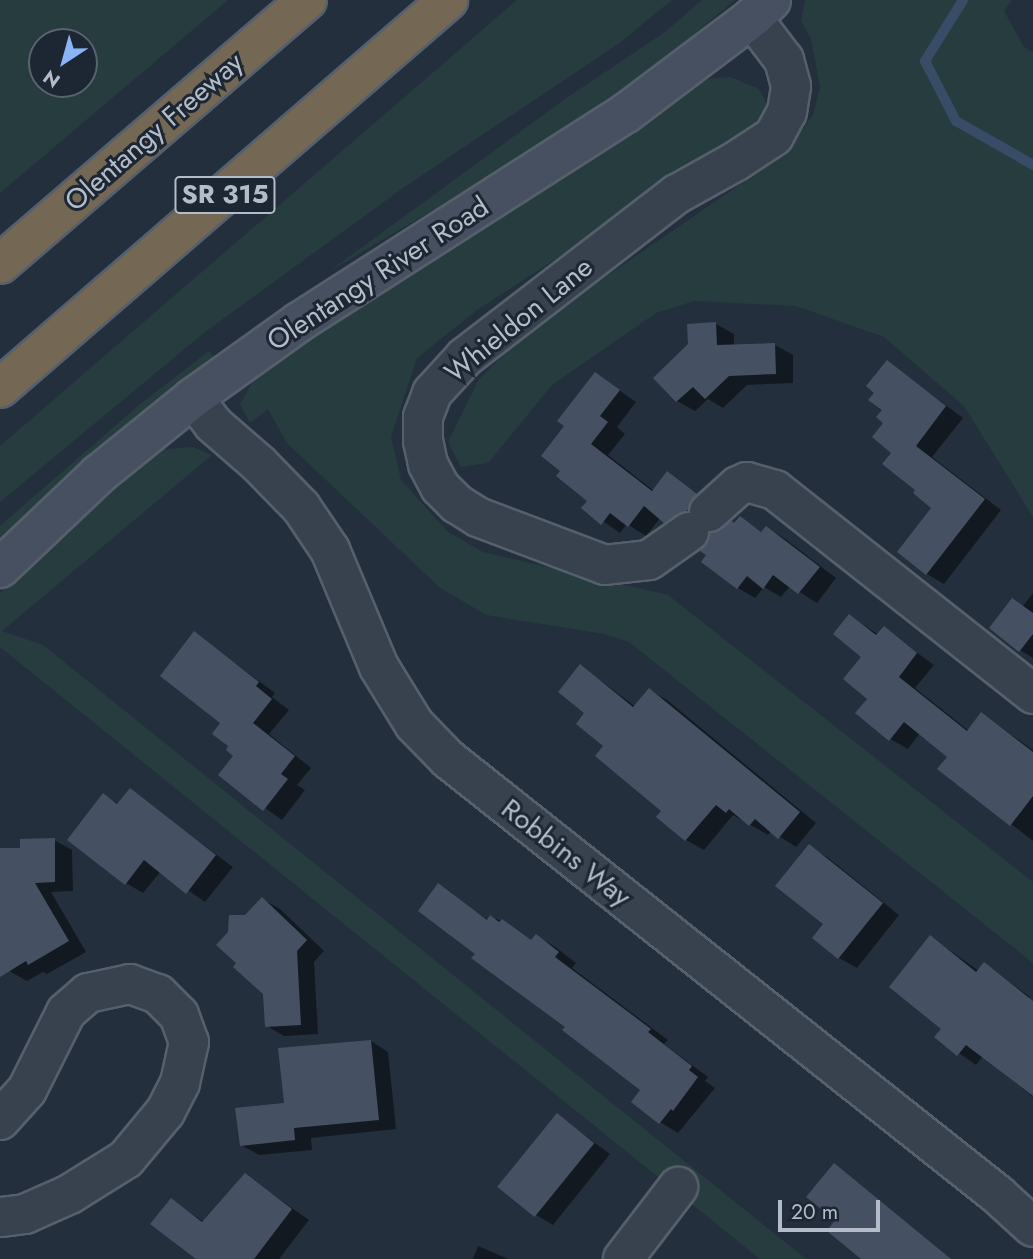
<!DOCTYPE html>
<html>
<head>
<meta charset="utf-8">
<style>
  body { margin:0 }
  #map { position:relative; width:1033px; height:1259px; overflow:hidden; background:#242f3e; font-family:Jost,sans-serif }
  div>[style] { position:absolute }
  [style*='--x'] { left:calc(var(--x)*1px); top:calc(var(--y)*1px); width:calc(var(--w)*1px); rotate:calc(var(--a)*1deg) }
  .green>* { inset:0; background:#263c3f }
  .shadow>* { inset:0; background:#0007 }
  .stream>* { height:10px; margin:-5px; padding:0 5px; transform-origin:5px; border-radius:5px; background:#394c67 }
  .building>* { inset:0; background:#455162; transform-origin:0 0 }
  .roads { filter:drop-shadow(2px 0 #565f6c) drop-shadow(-2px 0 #565f6c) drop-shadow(0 2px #565f6c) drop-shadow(0 -2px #565f6c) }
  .minor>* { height:38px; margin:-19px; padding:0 19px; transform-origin:19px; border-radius:19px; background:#38414e }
  .secondary>* { height:38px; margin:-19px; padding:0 19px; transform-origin:19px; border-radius:19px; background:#465061 }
  .motorway>* { height:38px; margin:-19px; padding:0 19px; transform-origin:19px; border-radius:19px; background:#746855 }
  span { translate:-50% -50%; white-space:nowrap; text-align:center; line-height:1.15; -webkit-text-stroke:6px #1d2633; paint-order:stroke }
  .shield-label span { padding:2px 5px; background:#1d2633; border:2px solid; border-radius:5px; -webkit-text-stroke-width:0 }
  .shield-label { font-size:26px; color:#b4bcc9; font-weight:700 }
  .street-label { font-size:28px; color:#b4bcc9 }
  .north { position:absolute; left:28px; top:28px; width:70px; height:70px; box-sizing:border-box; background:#1d2633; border:2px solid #59626f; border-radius:50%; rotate:216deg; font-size:19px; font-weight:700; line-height:28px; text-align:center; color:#b4bcc9 }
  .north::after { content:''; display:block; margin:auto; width:24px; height:32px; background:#8ab4f8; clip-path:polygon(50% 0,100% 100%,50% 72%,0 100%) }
  .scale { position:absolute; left:778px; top:1200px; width:102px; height:32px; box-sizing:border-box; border:4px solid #b4bcc9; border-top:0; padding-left:9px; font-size:21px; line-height:24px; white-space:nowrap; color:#b4bcc9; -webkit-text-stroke:5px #1d2633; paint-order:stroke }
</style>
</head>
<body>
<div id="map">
  <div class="green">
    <i style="clip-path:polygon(evenodd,0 0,228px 0,0 193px,0 0,42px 42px,84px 42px,84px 84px,42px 84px,42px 42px)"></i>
    <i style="clip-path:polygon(517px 0,672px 0,618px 44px,403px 188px,205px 332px,0 502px,0 446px)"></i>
    <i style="clip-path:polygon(702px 0,735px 0,650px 71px,547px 143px,328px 272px,565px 99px,665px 32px)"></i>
    <i style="clip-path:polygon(805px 0,1012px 0,1004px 11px,1024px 47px,1033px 52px,1033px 517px,964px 406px,884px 337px,796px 306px,694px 301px,656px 313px,552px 385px,488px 463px,461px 467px,448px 442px,479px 379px,531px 328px,783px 155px,813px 115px,820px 87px,811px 39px,801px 21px)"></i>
    <i style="clip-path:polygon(730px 77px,759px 89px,767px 104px,759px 124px,724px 150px,477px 310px,417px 358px,391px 437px,401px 480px,448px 532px,483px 552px,668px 595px,1033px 882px,1033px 963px,629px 642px,604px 634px,486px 615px,439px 587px,287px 443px,268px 409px,250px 423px,240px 404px,256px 376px,335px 319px,574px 170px,708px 79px)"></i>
    <i style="clip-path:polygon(209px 351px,215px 358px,140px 417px,0 542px,0 526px,139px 405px)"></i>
    <i style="clip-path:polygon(193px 447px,212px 455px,2px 631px,43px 645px,806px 1259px,760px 1259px,0 647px,0 593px,137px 464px,158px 450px)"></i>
  </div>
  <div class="shadow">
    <i style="clip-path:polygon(716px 324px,734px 334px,734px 346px,775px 345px,793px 355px,793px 383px,747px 385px,723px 408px,708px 399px,695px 411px,677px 401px,656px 378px)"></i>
    <i style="clip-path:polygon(887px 362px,963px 418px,932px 457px,1001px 510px,944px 584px,927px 574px,933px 507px,893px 452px,884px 410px,877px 393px)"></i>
    <i style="clip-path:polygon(596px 374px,636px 402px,617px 427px,625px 434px,608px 455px,654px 491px,667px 473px,713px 505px,683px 532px,661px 517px,646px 536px,627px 524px,620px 533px,584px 508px,589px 500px,563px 471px,567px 426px)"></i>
    <i style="clip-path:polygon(740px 518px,763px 533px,767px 528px,784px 538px,836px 578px,817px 603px,790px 586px,781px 597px,764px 587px,755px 598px,738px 588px,735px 525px)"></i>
    <i style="clip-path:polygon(1033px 593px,1033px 658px,1020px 650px,1023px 606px)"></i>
    <i style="clip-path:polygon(850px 616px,879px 635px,884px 629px,934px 665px,915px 688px,969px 731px,982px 714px,1033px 750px,1033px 841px,940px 769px,949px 757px,920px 733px,908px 749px,890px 739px)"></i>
    <i style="clip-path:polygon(195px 634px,275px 693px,272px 697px,289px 710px,269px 734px,311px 768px,297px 785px,305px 790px,282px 820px,220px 775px,235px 755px)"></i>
    <i style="clip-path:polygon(581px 666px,636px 707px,649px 690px,667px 700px,816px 823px,796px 847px,771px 831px,768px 835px,733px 815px,704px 850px,686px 840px,659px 817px,664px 811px,606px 746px,587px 713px)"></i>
    <i style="clip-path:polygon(130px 790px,233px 867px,205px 902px,161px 871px,143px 893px,126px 883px,104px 795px,119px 804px)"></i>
    <i style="clip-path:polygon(54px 840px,72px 850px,73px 891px,51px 892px,86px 952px,47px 974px,43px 972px,27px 981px,9px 971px,0 955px,0 850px,22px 850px)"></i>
    <i style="clip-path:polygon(809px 846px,827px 857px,899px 915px,857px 968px,839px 958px,825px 923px)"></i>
    <i style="clip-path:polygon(438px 886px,488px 920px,491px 917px,502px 921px,532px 941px,536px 936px,554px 946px,576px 963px,572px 968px,668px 1040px,664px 1044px,708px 1077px,705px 1081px,715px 1088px,678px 1133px,660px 1122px,642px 1090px,477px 953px)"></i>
    <i style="clip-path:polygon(262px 899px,280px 909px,324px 951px,314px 962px,318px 1034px,284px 1036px,267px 1026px,265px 993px,246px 917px)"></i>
    <i style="clip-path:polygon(931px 937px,979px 971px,985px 964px,1030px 997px,1021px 1008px,1033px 1017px,1033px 1097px,983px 1056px,976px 1065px,936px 1037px,943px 1029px)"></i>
    <i style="clip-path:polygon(371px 1041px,388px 1052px,396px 1129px,311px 1138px,312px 1150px,259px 1155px,241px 1145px,286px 1105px)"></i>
    <i style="clip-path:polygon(557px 1115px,610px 1154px,553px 1225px,536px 1215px)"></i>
    <i style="clip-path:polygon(245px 1175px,309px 1220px,279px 1259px,199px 1259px,171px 1200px,204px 1222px)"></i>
    <i style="clip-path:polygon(478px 1246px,506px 1258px,508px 1259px,473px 1259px)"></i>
  </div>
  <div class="stream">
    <i style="--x:963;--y:0;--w:72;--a:121.9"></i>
    <i style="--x:925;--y:61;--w:68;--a:62.7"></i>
    <i style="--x:956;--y:121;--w:89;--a:29.7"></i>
  </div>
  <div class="building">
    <i style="clip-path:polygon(716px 322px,717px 345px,775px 343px,776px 374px,729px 376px,705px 399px,693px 387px,676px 402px,653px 378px,688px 344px,687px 324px)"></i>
    <i style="clip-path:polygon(887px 360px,946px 406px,916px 446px,985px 499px,926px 575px,897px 552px,931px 508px,913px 493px,915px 490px,882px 464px,891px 453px,872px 437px,883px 423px,876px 417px,882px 410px,868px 400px,874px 393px,866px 386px)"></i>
    <i style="clip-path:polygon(595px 372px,620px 390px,600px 416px,608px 422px,591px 444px,652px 491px,667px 471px,697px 494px,688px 510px,664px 523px,644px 506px,628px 527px,610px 513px,601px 525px,581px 508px,587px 501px,556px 476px,560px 471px,541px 456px,564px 426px,557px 421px)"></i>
    <i style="clip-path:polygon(740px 516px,761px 532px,766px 526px,820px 567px,798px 594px,773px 575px,763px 589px,747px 576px,737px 589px,701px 562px,706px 555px,700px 551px,708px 542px,710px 533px,732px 521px,734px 523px)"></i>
    <i style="clip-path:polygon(1012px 598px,1033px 613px,1033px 634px,1019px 652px,989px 628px)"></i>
    <i style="clip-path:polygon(849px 614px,876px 635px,884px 626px,917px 653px,899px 677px,967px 731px,981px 712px,1033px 752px,1033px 796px,1010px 826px,937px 769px,947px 757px,904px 722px,889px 741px,855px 713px,867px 699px,843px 679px,861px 657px,833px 634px)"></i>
    <i style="clip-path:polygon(194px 631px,259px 682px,256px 686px,272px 699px,253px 723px,295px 756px,281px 774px,288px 779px,263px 811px,218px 775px,233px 756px,226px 750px,228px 746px,212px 734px,220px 723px,160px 676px)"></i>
    <i style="clip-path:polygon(580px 664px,633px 707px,649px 688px,800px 812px,778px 839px,755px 819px,749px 826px,729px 809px,726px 813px,716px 805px,685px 841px,656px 817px,661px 811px,595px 756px,603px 746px,576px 724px,584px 713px,558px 692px)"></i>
    <i style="clip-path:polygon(130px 788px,216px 855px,186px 894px,144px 860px,125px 885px,67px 840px,103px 793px,117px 804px)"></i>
    <i style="clip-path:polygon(55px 838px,55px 882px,35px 883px,69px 941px,28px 965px,26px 961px,0 977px,0 848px,20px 848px,20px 839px)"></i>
    <i style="clip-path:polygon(809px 844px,883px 903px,838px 959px,812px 938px,823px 924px,775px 886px)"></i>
    <i style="clip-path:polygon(438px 883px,487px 920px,490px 915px,499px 922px,502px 919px,531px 940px,536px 934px,559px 952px,555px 957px,651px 1029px,648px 1032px,692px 1066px,689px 1070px,698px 1077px,673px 1111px,671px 1109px,659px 1124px,631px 1102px,640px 1090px,562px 1030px,565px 1027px,471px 958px,475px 954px,418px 911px)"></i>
    <i style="clip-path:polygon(262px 897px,307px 940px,297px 951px,301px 1025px,265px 1027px,263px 994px,233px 967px,236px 963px,216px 945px,228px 932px,229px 915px,245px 915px)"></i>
    <i style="clip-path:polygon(930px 935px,976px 972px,984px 962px,1033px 1001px,1033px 1096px,966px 1045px,957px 1056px,934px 1037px,941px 1029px,889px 987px)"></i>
    <i style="clip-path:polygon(371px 1040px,379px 1120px,294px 1128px,295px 1140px,240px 1146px,235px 1108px,284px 1103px,278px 1048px)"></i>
    <i style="left:557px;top:1113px;width:48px;height:95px;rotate:39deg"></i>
    <i style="clip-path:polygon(834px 1163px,951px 1259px,861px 1259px,827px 1231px,835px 1220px,806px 1197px)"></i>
    <i style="clip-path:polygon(245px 1173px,292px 1209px,254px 1259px,196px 1259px,150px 1224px,171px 1198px,202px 1222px)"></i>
  </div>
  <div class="roads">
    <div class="minor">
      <i style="--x:193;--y:398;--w:33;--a:52"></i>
      <i style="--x:213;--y:424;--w:61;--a:41"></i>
      <i style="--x:259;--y:464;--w:60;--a:45.7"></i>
      <i style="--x:301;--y:507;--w:52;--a:56"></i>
      <i style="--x:330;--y:550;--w:127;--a:67.3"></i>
      <i style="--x:379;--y:667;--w:67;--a:58.4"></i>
      <i style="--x:414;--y:724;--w:49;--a:45.8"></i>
      <i style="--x:448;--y:759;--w:702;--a:38.4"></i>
      <i style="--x:998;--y:1195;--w:47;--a:42.4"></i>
      <i style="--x:709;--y:512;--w:39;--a:-42"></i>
      <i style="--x:738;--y:486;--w:10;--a:-24"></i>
      <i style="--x:747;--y:482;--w:29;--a:16"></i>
      <i style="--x:775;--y:490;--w:329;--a:38.3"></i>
      <i style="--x:689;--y:532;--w:49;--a:145"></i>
      <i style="--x:649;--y:560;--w:44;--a:173.5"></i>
      <i style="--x:605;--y:565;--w:136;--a:-159.3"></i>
      <i style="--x:478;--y:517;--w:25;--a:-148"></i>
      <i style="--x:457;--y:504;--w:24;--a:-135"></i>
      <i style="--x:440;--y:487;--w:26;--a:-118"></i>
      <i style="--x:428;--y:464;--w:24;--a:-102"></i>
      <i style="--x:423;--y:441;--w:24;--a:-90"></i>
      <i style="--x:423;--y:417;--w:26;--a:-69"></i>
      <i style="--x:432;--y:393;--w:49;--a:-47.5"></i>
      <i style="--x:465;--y:357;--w:267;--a:-37.6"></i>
      <i style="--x:677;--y:194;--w:68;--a:-29.2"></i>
      <i style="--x:736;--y:161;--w:45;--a:-33.3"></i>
      <i style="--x:774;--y:136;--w:27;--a:-62"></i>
      <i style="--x:787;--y:112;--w:26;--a:-81"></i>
      <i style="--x:791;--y:86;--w:27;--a:-105"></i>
      <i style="--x:784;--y:60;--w:53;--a:-127.3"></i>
      <i style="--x:0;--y:1120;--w:40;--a:-48"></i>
      <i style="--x:27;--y:1090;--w:87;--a:-63.4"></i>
      <i style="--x:66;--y:1012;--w:29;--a:-41"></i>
      <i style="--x:88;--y:993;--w:43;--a:-12.1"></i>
      <i style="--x:130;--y:984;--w:30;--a:20"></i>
      <i style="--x:158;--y:994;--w:30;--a:45"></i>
      <i style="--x:179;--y:1015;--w:29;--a:70"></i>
      <i style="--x:189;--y:1042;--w:42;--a:102.4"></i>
      <i style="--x:180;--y:1083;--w:33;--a:117"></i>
      <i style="--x:165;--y:1112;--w:61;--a:129.7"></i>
      <i style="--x:126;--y:1159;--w:66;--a:148"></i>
      <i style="--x:70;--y:1194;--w:49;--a:156"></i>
      <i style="--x:25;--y:1214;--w:25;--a:173"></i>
      <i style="--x:623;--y:1259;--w:91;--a:-52.6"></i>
    </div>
    <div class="secondary">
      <i style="--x:0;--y:568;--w:137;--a:-43.5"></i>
      <i style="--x:99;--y:474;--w:121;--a:-39"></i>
      <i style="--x:193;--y:398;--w:130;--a:-35.6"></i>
      <i style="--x:299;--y:322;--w:388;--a:-32.6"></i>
      <i style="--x:626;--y:113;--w:158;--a:-37"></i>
      <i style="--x:752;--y:18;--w:26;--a:-43"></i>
    </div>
    <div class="motorway">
      <i style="--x:0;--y:264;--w:405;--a:-40.7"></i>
      <i style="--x:0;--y:388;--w:593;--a:-40.89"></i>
    </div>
  </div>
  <div class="shield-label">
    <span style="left:225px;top:195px">SR 315</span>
  </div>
  <div class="street-label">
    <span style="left:154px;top:132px;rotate:-41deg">Olentangy Freeway</span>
    <span style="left:378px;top:274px;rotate:-33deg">Olentangy River Road</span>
    <span style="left:519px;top:320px;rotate:-39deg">Whieldon Lane</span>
    <span style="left:566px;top:853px;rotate:38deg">Robbins Way</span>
  </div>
  <div class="north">N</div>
  <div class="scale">20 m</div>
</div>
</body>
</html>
